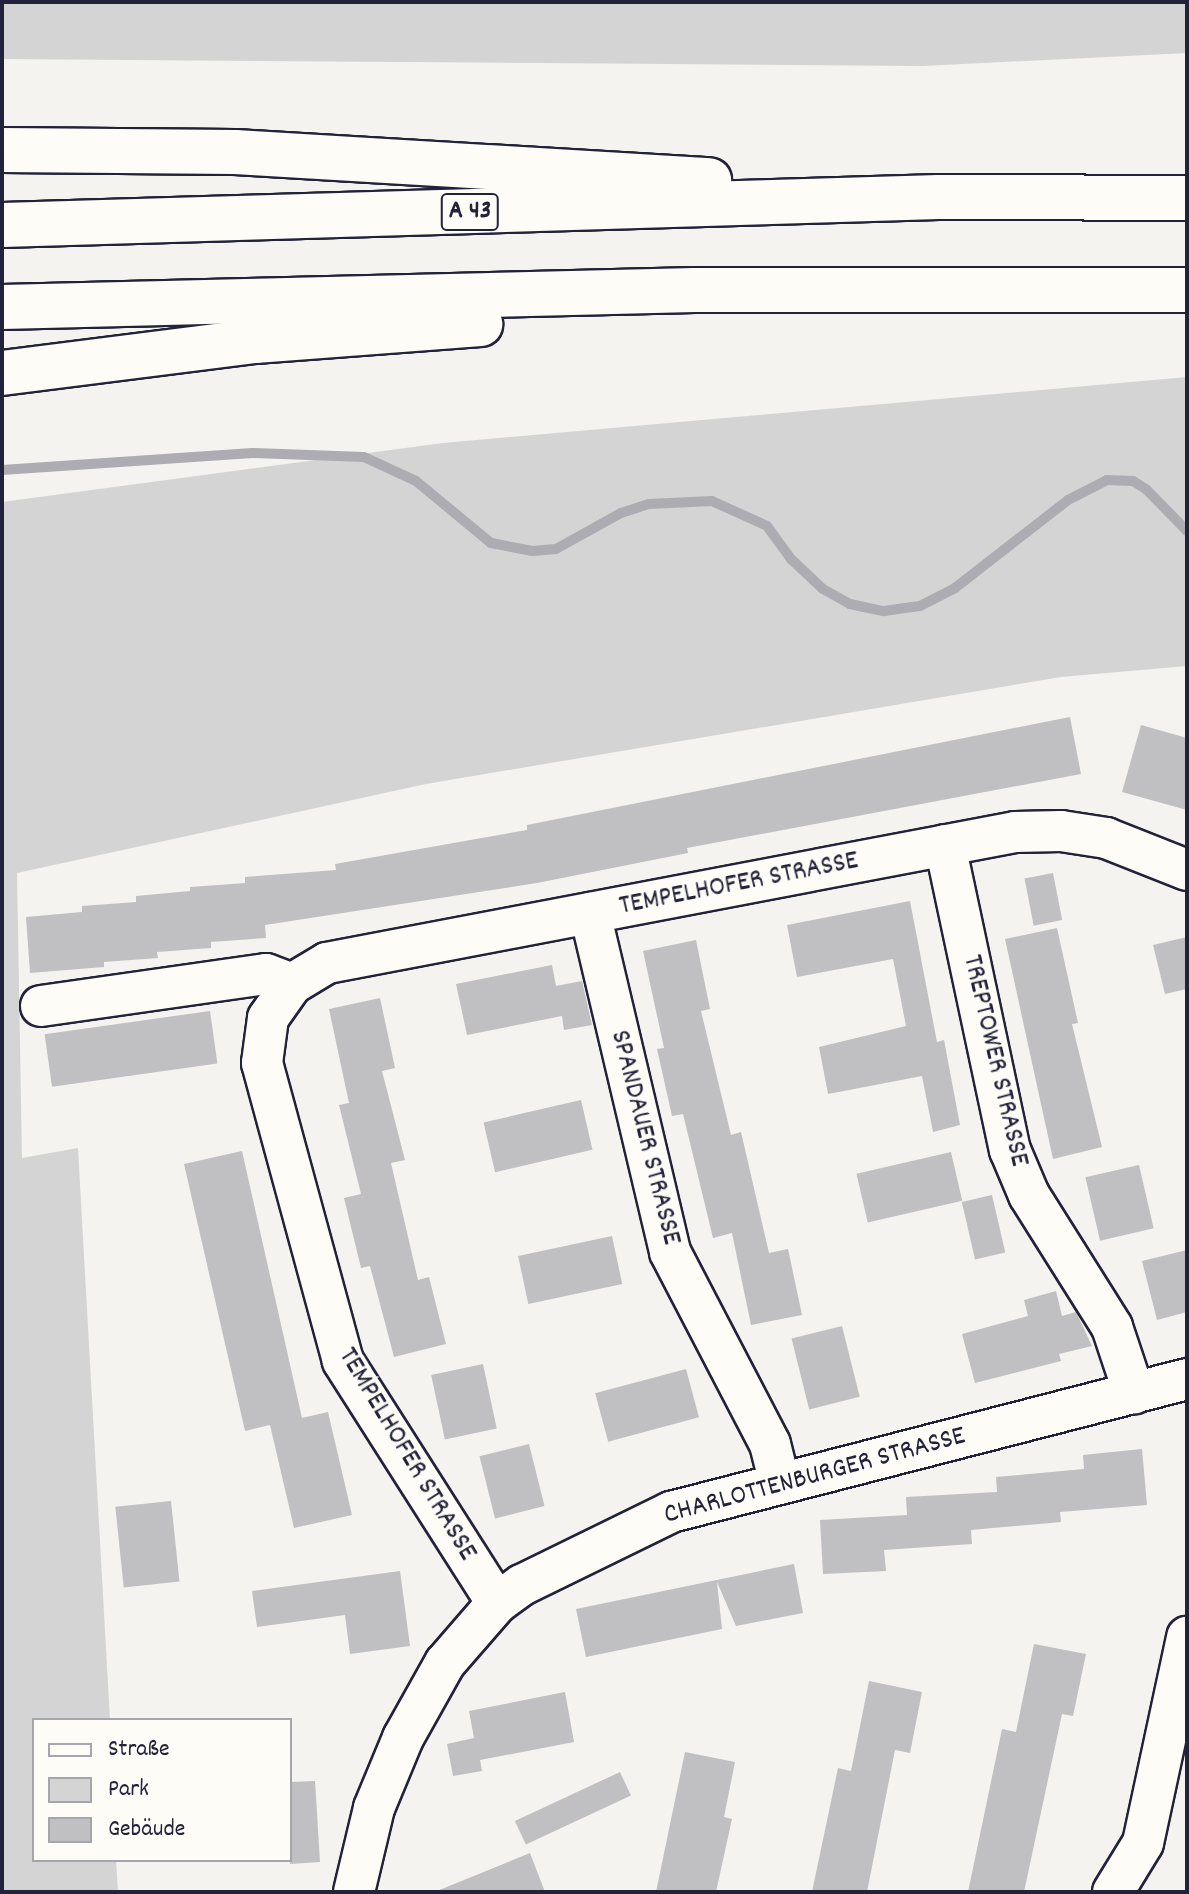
<!DOCTYPE html>
<html>
<head>
<meta charset="utf-8">
<style>
  body { margin:0 }
  #map { position:relative; width:1189px; height:1894px; overflow:hidden; background:#f4f3ef; font-family:Dekko,sans-serif }
  div>[style] { position:absolute }
  [style*='--x'] { left:calc(var(--x)*1px); top:calc(var(--y)*1px); width:calc(var(--w)*1px); rotate:calc(var(--a)*1deg) }
  .green>* { inset:0; background:#d5d4d5 }
  .stream>* { height:10px; margin:-5px; padding:0 5px; transform-origin:5px; border-radius:5px; background:#acacb2 }
  .building>* { inset:0; background:#c0bfc2; transform-origin:0 0 }
  .roads { filter:drop-shadow(2px 0 #22223b) drop-shadow(-2px 0 #22223b) drop-shadow(0 2px #22223b) drop-shadow(0 -2px #22223b) }
  .street>* { height:40px; margin:-20px; padding:0 20px; transform-origin:20px; border-radius:20px; background:#fdfcf7 }
  .highway>* { height:44px; margin:-22px; padding:0 22px; transform-origin:22px; border-radius:22px; background:#fdfcf7 }
  span { translate:-50% -50%; white-space:nowrap; text-align:center; line-height:1.15; -webkit-text-stroke:7px #fdfcf7; paint-order:stroke }
  .shield-label span { padding:2px 6px; background:#fdfcf7; border:2px solid; border-radius:6px; -webkit-text-stroke-width:0 }
  .shield-label { font-size:26px; color:#22223b; font-weight:700 }
  .street-label { font-size:28px; color:#22223b }
  .frame { position:absolute; inset:0; border:4px solid #22223b; pointer-events:none }
  .legend { position:absolute; left:32px; top:1718px; width:260px; height:144px; box-sizing:border-box; background:#fdfcf7; border:2px solid #a5a5ac; margin:0; padding:10px 14px; list-style:none; font-size:24px; color:#22223b }
  .legend li { display:flex; align-items:center; gap:16px; height:40px }
  .legend b { width:40px; border:2px solid #a5a5ac }
</style>
</head>
<body>
<div id="map">
  <div class="green">
    <i style="clip-path:polygon(2px 2px,1187px 2px,1187px 53px,923px 66px,2px 59px)"></i>
    <i style="clip-path:polygon(1187px 377px,1187px 666px,1061px 677px,426px 784px,17px 873px,22px 1158px,78px 1148px,110px 1720px,34px 1720px,34px 1860px,116px 1860px,118px 1892px,2px 1892px,2px 502px,443px 443px)"></i>
  </div>
  <div class="stream">
    <i style="--x:2;--y:470;--w:251;--a:-3.9"></i>
    <i style="--x:252;--y:453;--w:112;--a:2"></i>
    <i style="--x:364;--y:457;--w:57;--a:24.8"></i>
    <i style="--x:416;--y:481;--w:97;--a:39.6"></i>
    <i style="--x:491;--y:543;--w:42;--a:11"></i>
    <i style="--x:532;--y:551;--w:24;--a:-5"></i>
    <i style="--x:556;--y:549;--w:74;--a:-29"></i>
    <i style="--x:621;--y:513;--w:29;--a:-18"></i>
    <i style="--x:649;--y:504;--w:63;--a:-2.7"></i>
    <i style="--x:712;--y:501;--w:60;--a:24.4"></i>
    <i style="--x:767;--y:526;--w:41;--a:54"></i>
    <i style="--x:791;--y:559;--w:44;--a:43.2"></i>
    <i style="--x:823;--y:589;--w:31;--a:29"></i>
    <i style="--x:850;--y:604;--w:35;--a:12"></i>
    <i style="--x:884;--y:611;--w:36;--a:-8"></i>
    <i style="--x:920;--y:606;--w:39;--a:-27"></i>
    <i style="--x:955;--y:588;--w:143;--a:-37.9"></i>
    <i style="--x:1068;--y:500;--w:44;--a:-27.1"></i>
    <i style="--x:1107;--y:480;--w:26;--a:2"></i>
    <i style="--x:1133;--y:481;--w:15;--a:32"></i>
    <i style="--x:1146;--y:489;--w:59;--a:45.7"></i>
  </div>
  <div class="building">
    <i style="clip-path:polygon(1070px 717px,1081px 774px,687px 848px,688px 853px,537px 883px,265px 925px,266px 938px,211px 942px,211px 948px,157px 952px,158px 958px,104px 962px,104px 967px,30px 973px,26px 917px,82px 912px,82px 906px,136px 902px,136px 896px,190px 891px,190px 887px,245px 883px,245px 877px,336px 870px,335px 864px,527px 830px,527px 825px)"></i>
    <i style="clip-path:polygon(1141px 725px,1187px 738px,1187px 810px,1122px 792px)"></i>
    <i style="left:1053px;top:873px;width:48px;height:29px;rotate:79deg"></i>
    <i style="clip-path:polygon(910px 901px,937px 1042px,944px 1040px,960px 1125px,933px 1132px,922px 1076px,828px 1094px,819px 1047px,906px 1026px,893px 959px,797px 977px,787px 925px)"></i>
    <i style="clip-path:polygon(1057px 928px,1078px 1023px,1072px 1024px,1102px 1147px,1053px 1159px,1005px 939px)"></i>
    <i style="clip-path:polygon(1187px 937px,1187px 989px,1165px 994px,1153px 945px)"></i>
    <i style="clip-path:polygon(696px 940px,710px 1009px,701px 1011px,731px 1135px,741px 1132px,769px 1253px,788px 1249px,802px 1315px,751px 1325px,732px 1233px,713px 1238px,683px 1114px,672px 1116px,657px 1049px,664px 1048px,643px 951px)"></i>
    <i style="clip-path:polygon(552px 965px,556px 986px,582px 981px,592px 1025px,564px 1030px,562px 1016px,467px 1035px,456px 984px)"></i>
    <i style="clip-path:polygon(380px 998px,395px 1068px,382px 1071px,405px 1160px,391px 1163px,418px 1280px,429px 1277px,446px 1344px,394px 1357px,370px 1266px,361px 1268px,344px 1198px,361px 1194px,339px 1105px,349px 1103px,329px 1009px)"></i>
    <i style="left:210px;top:1011px;width:53px;height:167px;rotate:82deg"></i>
    <i style="left:581px;top:1100px;width:51px;height:100px;rotate:77deg"></i>
    <i style="clip-path:polygon(242px 1151px,302px 1418px,328px 1412px,352px 1515px,294px 1528px,270px 1425px,245px 1431px,184px 1164px)"></i>
    <i style="left:951px;top:1152px;width:50px;height:97px;rotate:77deg"></i>
    <i style="left:1139px;top:1165px;width:65px;height:55px;rotate:77deg"></i>
    <i style="left:992px;top:1195px;width:59px;height:31px;rotate:77deg"></i>
    <i style="left:612px;top:1236px;width:49px;height:96px;rotate:78deg"></i>
    <i style="clip-path:polygon(1187px 1250px,1187px 1312px,1157px 1320px,1142px 1261px)"></i>
    <i style="clip-path:polygon(1056px 1291px,1062px 1316px,1076px 1312px,1092px 1346px,1059px 1354px,1061px 1361px,975px 1383px,962px 1334px,1028px 1316px,1024px 1300px)"></i>
    <i style="left:842px;top:1326px;width:73px;height:52px;rotate:76deg"></i>
    <i style="left:483px;top:1364px;width:66px;height:53px;rotate:78deg"></i>
    <i style="left:686px;top:1369px;width:50px;height:94px;rotate:75deg"></i>
    <i style="left:529px;top:1444px;width:64px;height:51px;rotate:76deg"></i>
    <i style="clip-path:polygon(1142px 1449px,1147px 1505px,1060px 1512px,1061px 1522px,971px 1530px,972px 1544px,884px 1550px,886px 1571px,823px 1574px,820px 1520px,907px 1515px,906px 1497px,997px 1492px,996px 1477px,1084px 1469px,1083px 1455px)"></i>
    <i style="left:171px;top:1501px;width:81px;height:56px;rotate:84deg"></i>
    <i style="clip-path:polygon(794px 1564px,803px 1613px,736px 1626px,717px 1582px,722px 1629px,586px 1657px,576px 1609px)"></i>
    <i style="clip-path:polygon(400px 1571px,410px 1646px,350px 1654px,345px 1615px,257px 1627px,252px 1591px)"></i>
    <i style="clip-path:polygon(1034px 1644px,1086px 1654px,1073px 1716px,1062px 1714px,1024px 1892px,968px 1892px,1002px 1729px,1016px 1732px)"></i>
    <i style="clip-path:polygon(869px 1681px,922px 1692px,910px 1753px,895px 1750px,867px 1892px,812px 1892px,838px 1768px,851px 1771px)"></i>
    <i style="clip-path:polygon(565px 1692px,574px 1742px,480px 1760px,482px 1771px,453px 1776px,447px 1744px,474px 1738px,469px 1711px)"></i>
    <i style="clip-path:polygon(685px 1752px,735px 1762px,724px 1817px,732px 1819px,716px 1892px,656px 1892px)"></i>
    <i style="left:620px;top:1772px;width:26px;height:116px;rotate:65deg"></i>
    <i style="clip-path:polygon(315px 1781px,320px 1862px,290px 1864px,290px 1782px)"></i>
    <i style="clip-path:polygon(530px 1853px,545px 1892px,437px 1892px,437px 1891px)"></i>
  </div>
  <div class="roads">
    <div class="street">
      <i style="--x:945;--y:845;--w:312;--a:78"></i>
      <i style="--x:1010;--y:1150;--w:49;--a:67.1"></i>
      <i style="--x:1029;--y:1195;--w:156;--a:57.8"></i>
      <i style="--x:1112;--y:1327;--w:70;--a:71.6"></i>
      <i style="--x:590;--y:913;--w:348;--a:76.7"></i>
      <i style="--x:670;--y:1252;--w:216;--a:62.5"></i>
      <i style="--x:770;--y:1444;--w:41;--a:76"></i>
      <i style="--x:41;--y:1006;--w:227;--a:-8.1"></i>
      <i style="--x:266;--y:974;--w:28;--a:21"></i>
      <i style="--x:497;--y:1603;--w:287;--a:-122.5"></i>
      <i style="--x:343;--y:1361;--w:309;--a:-105.2"></i>
      <i style="--x:262;--y:1063;--w:45;--a:-82.4"></i>
      <i style="--x:268;--y:1018;--w:42;--a:-54.8"></i>
      <i style="--x:292;--y:984;--w:41;--a:-31"></i>
      <i style="--x:327;--y:963;--w:700;--a:-10.78"></i>
      <i style="--x:1015;--y:832;--w:46;--a:-1.2"></i>
      <i style="--x:1061;--y:831;--w:46;--a:8.8"></i>
      <i style="--x:1106;--y:838;--w:87;--a:21.6"></i>
      <i style="--x:354;--y:1892;--w:86;--a:-76.6"></i>
      <i style="--x:374;--y:1808;--w:76;--a:-67.5"></i>
      <i style="--x:403;--y:1738;--w:86;--a:-60.8"></i>
      <i style="--x:445;--y:1663;--w:79;--a:-49.1"></i>
      <i style="--x:497;--y:1603;--w:31;--a:-36"></i>
      <i style="--x:522;--y:1585;--w:166;--a:-26.1"></i>
      <i style="--x:671;--y:1512;--w:533;--a:-14.45"></i>
      <i style="--x:1113;--y:1892;--w:57;--a:-58.5"></i>
      <i style="--x:1143;--y:1843;--w:211;--a:-77.9"></i>
    </div>
    <div class="highway">
      <i style="--x:2;--y:150;--w:233;--a:0.5"></i>
      <i style="--x:235;--y:152;--w:475;--a:3.4"></i>
      <i style="--x:2;--y:225;--w:937;--a:-1.71"></i>
      <i style="--x:939;--y:197;--w:248;--a:0.2"></i>
      <i style="--x:2;--y:307;--w:693;--a:-1.41"></i>
      <i style="--x:695;--y:290;--w:492;--a:0"></i>
      <i style="--x:2;--y:373;--w:255;--a:-7.2"></i>
      <i style="--x:255;--y:341;--w:226;--a:-4.3"></i>
    </div>
  </div>
  <div class="shield-label">
    <span style="left:470px;top:212px">A 43</span>
  </div>
  <div class="street-label">
    <span style="left:739px;top:885px;rotate:-11deg">TEMPELHOFER STRASSE</span>
    <span style="left:994px;top:1061px;rotate:77deg">TREPTOWER STRASSE</span>
    <span style="left:644px;top:1138px;rotate:76deg">SPANDAUER STRASSE</span>
    <span style="left:406px;top:1455px;rotate:59deg">TEMPELHOFER STRASSE</span>
    <span style="left:815px;top:1477px;rotate:-15deg">CHARLOTTENBURGER STRASSE</span>
  </div>
  <div class="frame"></div>
  <ul class="legend">
  <li><b style="height:10px;background:#fdfcf7"></b>Straße</li>
  <li><b style="height:22px;background:#d5d4d5"></b>Park</li>
  <li><b style="height:22px;background:#c0bfc2"></b>Gebäude</li>
  </ul>
</div>
</body>
</html>
